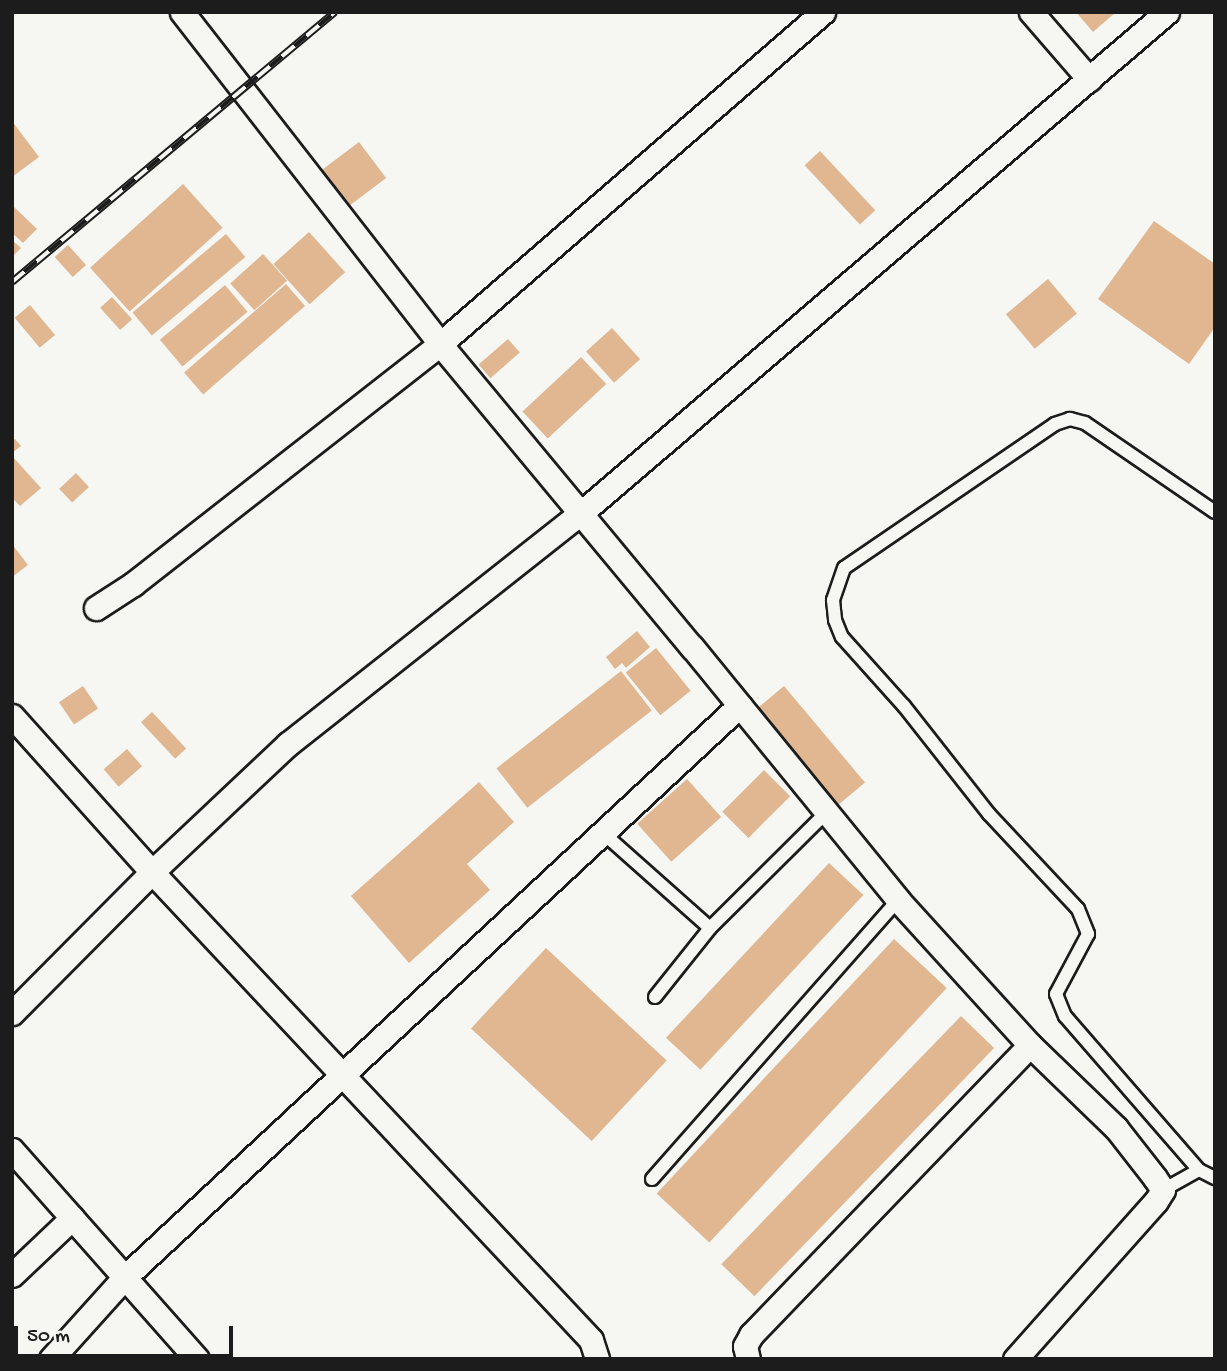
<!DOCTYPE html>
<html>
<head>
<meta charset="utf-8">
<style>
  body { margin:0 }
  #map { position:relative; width:1227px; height:1371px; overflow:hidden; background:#f6f6f2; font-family:"Gochi Hand",sans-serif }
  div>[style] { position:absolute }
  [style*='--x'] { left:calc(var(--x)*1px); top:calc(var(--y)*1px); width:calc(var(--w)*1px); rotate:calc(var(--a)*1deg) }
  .building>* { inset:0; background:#e0b791; transform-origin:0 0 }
  .roads { filter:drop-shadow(2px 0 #1c1c1c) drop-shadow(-2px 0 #1c1c1c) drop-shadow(0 2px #1c1c1c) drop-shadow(0 -2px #1c1c1c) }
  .lane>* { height:12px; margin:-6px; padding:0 6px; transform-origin:6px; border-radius:6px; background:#f6f6f2 }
  .street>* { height:23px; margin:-11.5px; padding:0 11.5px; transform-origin:11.5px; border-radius:11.5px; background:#f6f6f2 }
  .rail>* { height:8px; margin-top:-4px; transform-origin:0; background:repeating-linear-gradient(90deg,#f6f6f2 0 16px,#1c1c1c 0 32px); box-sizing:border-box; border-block:2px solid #1c1c1c }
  span { translate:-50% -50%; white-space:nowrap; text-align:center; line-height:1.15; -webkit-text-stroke:7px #f6f6f2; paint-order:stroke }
  .frame { position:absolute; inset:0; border:14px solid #1c1c1c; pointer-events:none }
  .scale { position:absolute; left:14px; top:1326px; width:219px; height:32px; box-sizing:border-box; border:4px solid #1c1c1c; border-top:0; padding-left:9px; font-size:21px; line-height:24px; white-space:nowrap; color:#1c1c1c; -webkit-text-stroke:5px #f6f6f2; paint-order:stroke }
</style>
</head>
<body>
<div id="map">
  <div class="building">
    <i style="clip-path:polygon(1076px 12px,1116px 12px,1093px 32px)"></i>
    <i style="clip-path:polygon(12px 121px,39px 157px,12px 177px)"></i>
    <i style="left:359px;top:142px;width:45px;height:49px;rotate:53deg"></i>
    <i style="left:820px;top:151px;width:81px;height:21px;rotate:47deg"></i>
    <i style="left:183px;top:184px;width:59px;height:125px;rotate:48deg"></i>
    <i style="clip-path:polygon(12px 205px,37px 229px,23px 243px,12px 233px)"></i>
    <i style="clip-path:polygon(1154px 221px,1215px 264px,1215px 327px,1189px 364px,1098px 299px)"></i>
    <i style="left:309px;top:232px;width:54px;height:48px;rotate:48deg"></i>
    <i style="left:226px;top:234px;width:30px;height:122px;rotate:50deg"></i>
    <i style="clip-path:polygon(12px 240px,21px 248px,12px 257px)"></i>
    <i style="left:68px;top:245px;width:27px;height:18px;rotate:48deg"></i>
    <i style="left:263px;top:254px;width:36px;height:44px;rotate:48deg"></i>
    <i style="left:1048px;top:279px;width:45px;height:55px;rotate:50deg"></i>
    <i style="left:286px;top:284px;width:29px;height:135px;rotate:49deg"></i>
    <i style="left:225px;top:285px;width:35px;height:85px;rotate:50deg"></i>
    <i style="left:112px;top:297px;width:30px;height:16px;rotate:48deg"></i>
    <i style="left:30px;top:305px;width:39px;height:20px;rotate:50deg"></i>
    <i style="left:612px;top:328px;width:42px;height:35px;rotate:48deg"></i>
    <i style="left:508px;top:339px;width:18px;height:39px;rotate:49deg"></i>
    <i style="left:581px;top:357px;width:37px;height:80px;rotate:47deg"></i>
    <i style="clip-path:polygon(15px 439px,21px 446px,12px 453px,12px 441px)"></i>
    <i style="clip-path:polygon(12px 456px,41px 488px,20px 506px,12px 498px)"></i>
    <i style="left:76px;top:473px;width:19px;height:23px;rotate:47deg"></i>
    <i style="clip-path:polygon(12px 544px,28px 565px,12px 577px)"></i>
    <i style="clip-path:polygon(637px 631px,650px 647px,626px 668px,622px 663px,615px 669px,606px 657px)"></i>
    <i style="left:656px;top:648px;width:55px;height:39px;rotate:51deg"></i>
    <i style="left:621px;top:671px;width:50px;height:158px;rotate:52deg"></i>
    <i style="left:83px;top:686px;width:27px;height:29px;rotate:56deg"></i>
    <i style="left:784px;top:686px;width:126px;height:39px;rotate:50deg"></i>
    <i style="left:152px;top:712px;width:50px;height:15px;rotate:47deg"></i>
    <i style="left:127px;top:749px;width:23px;height:31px;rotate:49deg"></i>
    <i style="left:764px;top:770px;width:37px;height:59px;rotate:45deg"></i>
    <i style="left:687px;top:779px;width:51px;height:67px;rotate:48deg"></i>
    <i style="clip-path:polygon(479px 782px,514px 822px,467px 864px,490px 890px,409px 963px,351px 896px)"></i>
    <i style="left:829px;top:863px;width:47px;height:239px;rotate:43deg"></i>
    <i style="left:894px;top:939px;width:72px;height:348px;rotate:43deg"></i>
    <i style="left:546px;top:948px;width:165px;height:110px;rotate:43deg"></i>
    <i style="left:961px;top:1016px;width:46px;height:345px;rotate:44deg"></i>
  </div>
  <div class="roads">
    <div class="lane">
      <i style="--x:1215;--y:512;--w:158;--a:-145.6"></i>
      <i style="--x:1085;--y:423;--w:16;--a:-165"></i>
      <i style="--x:1070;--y:419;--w:16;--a:162"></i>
      <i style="--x:1055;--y:424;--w:255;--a:145.7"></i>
      <i style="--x:844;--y:568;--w:34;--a:109"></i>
      <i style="--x:833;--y:600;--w:20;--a:84"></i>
      <i style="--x:835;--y:620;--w:18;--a:68"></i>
      <i style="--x:842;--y:637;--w:93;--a:48.1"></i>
      <i style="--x:904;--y:706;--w:137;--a:51.8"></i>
      <i style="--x:989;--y:814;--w:130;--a:46.9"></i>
      <i style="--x:1078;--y:909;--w:27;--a:68"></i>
      <i style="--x:1088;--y:934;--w:68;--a:118.1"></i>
      <i style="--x:1056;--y:994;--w:24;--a:68"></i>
      <i style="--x:1065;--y:1016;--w:204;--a:49"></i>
      <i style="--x:1199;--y:1170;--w:18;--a:27"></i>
      <i style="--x:603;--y:833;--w:143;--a:41.6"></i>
      <i style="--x:655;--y:997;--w:88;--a:-51.4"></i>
      <i style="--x:710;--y:928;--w:165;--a:-44.8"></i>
      <i style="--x:652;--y:1179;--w:372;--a:-48.6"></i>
      <i style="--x:1163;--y:1190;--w:41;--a:-29.1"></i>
    </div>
    <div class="street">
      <i style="--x:182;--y:12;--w:420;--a:52.1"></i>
      <i style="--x:440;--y:344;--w:394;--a:50.3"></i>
      <i style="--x:692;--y:647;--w:326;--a:50.8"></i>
      <i style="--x:898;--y:900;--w:196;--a:47.7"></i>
      <i style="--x:1030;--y:1045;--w:120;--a:44"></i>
      <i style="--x:1116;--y:1128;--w:63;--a:52"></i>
      <i style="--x:1155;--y:1178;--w:14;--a:56"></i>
      <i style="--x:1163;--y:1190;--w:13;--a:122"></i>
      <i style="--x:1156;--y:1201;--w:212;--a:131.7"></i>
      <i style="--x:1031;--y:12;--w:89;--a:49.1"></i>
      <i style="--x:96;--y:608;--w:44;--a:-33"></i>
      <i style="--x:133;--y:584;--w:390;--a:-38"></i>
      <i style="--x:440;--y:344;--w:507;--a:-40.92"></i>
      <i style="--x:12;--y:716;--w:210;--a:48.1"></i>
      <i style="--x:152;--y:872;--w:642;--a:46.83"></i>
      <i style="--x:591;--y:1340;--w:20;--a:72"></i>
      <i style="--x:12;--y:1013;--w:199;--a:-45.2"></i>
      <i style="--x:152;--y:872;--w:187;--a:-43.3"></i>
      <i style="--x:288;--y:744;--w:373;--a:-38.3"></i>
      <i style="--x:581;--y:513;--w:771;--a:-40.53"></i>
      <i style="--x:12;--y:1150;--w:279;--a:48.5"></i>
      <i style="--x:12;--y:1275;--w:83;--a:-43.5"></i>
      <i style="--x:51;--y:1359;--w:109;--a:-48"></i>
      <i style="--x:124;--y:1278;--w:841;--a:-42.93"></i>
      <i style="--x:748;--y:1359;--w:13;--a:-103"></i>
      <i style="--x:745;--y:1346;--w:13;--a:-61"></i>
      <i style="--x:751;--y:1335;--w:402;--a:-46.1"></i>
    </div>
  </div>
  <div class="rail">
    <i style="--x:12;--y:282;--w:421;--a:-39.9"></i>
  </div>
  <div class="frame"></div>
  <div class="scale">50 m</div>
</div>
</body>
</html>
